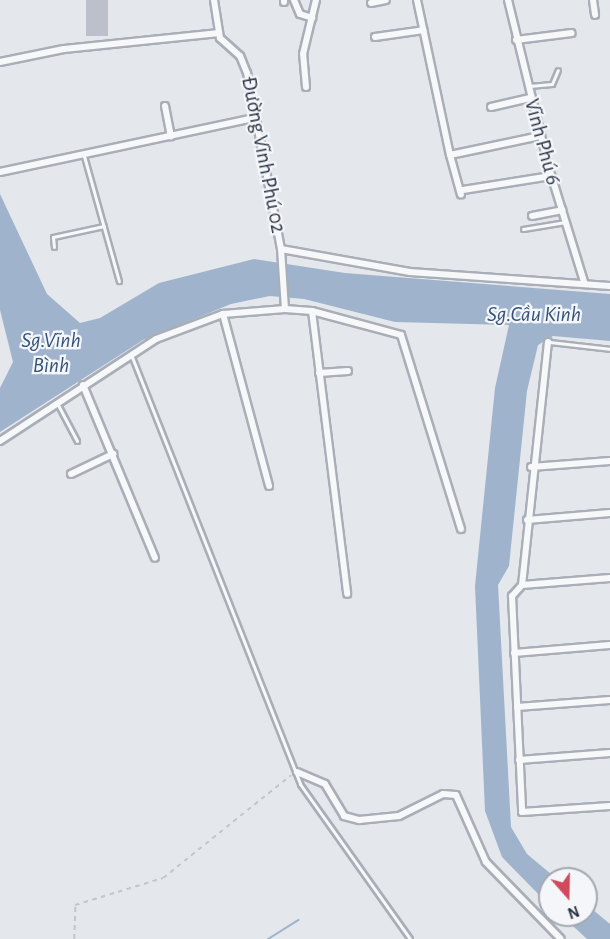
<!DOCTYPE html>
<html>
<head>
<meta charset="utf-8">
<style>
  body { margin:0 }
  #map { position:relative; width:610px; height:939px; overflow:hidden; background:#e4e7ec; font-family:"Alegreya Sans",sans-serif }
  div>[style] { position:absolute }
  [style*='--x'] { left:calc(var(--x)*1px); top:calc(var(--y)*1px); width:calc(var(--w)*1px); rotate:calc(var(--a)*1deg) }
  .water>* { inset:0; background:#9fb4cc }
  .stream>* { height:2px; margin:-1px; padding:0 1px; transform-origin:1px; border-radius:1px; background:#9fb4cc }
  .building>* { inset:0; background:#bbc0ca; transform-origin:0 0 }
  .path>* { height:1.5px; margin-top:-0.75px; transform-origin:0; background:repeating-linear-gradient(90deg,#c2c5cb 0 4.5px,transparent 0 9px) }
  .roads { filter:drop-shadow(2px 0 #a9aeb7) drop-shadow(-2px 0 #a9aeb7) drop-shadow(0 2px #a9aeb7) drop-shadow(0 -2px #a9aeb7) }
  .lane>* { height:3px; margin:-1.5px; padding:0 1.5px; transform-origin:1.5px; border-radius:1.5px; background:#f7f8fa }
  .street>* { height:6px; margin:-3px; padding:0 3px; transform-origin:3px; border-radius:3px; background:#f7f8fa }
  span { translate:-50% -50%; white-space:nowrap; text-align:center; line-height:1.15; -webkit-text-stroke:4.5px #f4f6f9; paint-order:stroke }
  .street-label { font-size:21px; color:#2b3445 }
  .water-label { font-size:22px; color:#34527a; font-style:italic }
  .north { position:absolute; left:538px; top:867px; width:60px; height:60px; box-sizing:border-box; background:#f4f6f9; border:2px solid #a4a8b1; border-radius:50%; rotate:160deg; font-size:16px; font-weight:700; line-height:24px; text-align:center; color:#2b3445 }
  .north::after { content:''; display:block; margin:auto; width:21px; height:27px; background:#d1495b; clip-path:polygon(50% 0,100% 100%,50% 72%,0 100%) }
</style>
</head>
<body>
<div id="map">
  <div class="water">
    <i style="clip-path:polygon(0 194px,47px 294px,80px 323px,100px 318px,159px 283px,254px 259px,345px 273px,610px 294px,610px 341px,553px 336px,538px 345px,527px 391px,509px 566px,498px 585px,511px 827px,527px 854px,557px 879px,550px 879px,550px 906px,502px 857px,485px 811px,475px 586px,495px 388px,509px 325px,395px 322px,304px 299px,270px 296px,231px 304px,143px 340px,0 432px,0 388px,13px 362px,0 310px)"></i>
    <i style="clip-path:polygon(586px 904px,610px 924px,610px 939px,587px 939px,561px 915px,586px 915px)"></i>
  </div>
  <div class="stream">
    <i style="--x:268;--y:939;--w:36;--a:-32"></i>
  </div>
  <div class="building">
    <i style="left:86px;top:0;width:22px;height:36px"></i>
  </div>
  <div class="path">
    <i style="--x:74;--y:939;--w:34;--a:-88"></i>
    <i style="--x:75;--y:905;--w:92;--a:-17.1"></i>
    <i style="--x:163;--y:878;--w:164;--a:-38.8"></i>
  </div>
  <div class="roads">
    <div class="lane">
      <i style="--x:529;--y:86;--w:23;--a:-5"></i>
      <i style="--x:552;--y:84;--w:15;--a:-67"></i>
      <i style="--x:84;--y:156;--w:130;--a:74.4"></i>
      <i style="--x:523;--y:229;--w:43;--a:-9.5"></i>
      <i style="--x:54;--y:247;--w:10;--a:-96"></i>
      <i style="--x:53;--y:237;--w:52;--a:-12.2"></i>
      <i style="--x:549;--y:342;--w:61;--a:6.5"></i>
      <i style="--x:132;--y:357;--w:459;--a:68.5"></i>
      <i style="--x:300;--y:784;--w:190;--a:54.6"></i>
      <i style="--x:57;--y:403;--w:43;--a:62.2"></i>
    </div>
    <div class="street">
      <i style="--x:284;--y:0;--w:2;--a:90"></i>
      <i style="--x:294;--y:0;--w:15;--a:67"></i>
      <i style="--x:300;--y:14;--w:13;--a:18"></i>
      <i style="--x:417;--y:0;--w:158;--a:78"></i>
      <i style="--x:450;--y:155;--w:92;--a:-11.9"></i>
      <i style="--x:508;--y:0;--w:173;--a:76.3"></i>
      <i style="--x:549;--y:168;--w:119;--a:72.9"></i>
      <i style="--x:593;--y:0;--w:15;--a:82"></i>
      <i style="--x:371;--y:3;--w:15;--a:-11"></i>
      <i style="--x:375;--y:37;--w:49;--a:-8.1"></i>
      <i style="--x:516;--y:40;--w:56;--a:-7.1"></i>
      <i style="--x:0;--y:62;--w:65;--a:-11.5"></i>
      <i style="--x:64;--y:49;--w:156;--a:-5.9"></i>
      <i style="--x:306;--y:87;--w:33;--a:-95"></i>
      <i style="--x:303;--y:54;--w:56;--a:-76.5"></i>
      <i style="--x:165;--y:106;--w:31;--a:79"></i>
      <i style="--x:491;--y:107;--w:40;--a:-13"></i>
      <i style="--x:450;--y:155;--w:41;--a:74.6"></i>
      <i style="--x:0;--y:172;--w:259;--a:-12"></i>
      <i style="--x:463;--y:190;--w:89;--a:-9"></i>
      <i style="--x:532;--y:216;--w:31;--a:-11"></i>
      <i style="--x:281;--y:249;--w:131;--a:10.1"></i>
      <i style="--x:410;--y:272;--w:200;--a:4"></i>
      <i style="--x:285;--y:309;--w:27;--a:4"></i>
      <i style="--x:312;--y:311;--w:92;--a:15.1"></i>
      <i style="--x:401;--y:335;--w:203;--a:72.8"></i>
      <i style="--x:312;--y:311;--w:285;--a:82.9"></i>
      <i style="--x:223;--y:314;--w:178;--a:75"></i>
      <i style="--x:548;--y:342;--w:244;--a:96.1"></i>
      <i style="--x:522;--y:585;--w:15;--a:132"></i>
      <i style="--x:512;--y:596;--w:216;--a:87.3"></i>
      <i style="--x:522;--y:812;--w:88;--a:-3.9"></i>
      <i style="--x:319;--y:373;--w:29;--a:-4"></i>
      <i style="--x:83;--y:385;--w:187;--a:67.4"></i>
      <i style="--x:0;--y:441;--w:186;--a:-33.2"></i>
      <i style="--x:156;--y:339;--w:72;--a:-20.5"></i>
      <i style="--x:223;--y:314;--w:62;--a:-4.6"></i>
      <i style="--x:285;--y:309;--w:60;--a:-93.8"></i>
      <i style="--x:281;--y:249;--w:179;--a:-100.9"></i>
      <i style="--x:247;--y:73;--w:18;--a:-112"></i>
      <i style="--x:240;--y:56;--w:27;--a:-138"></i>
      <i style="--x:220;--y:38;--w:38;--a:-99"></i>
      <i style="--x:531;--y:467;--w:79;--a:-4.3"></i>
      <i style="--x:71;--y:474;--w:47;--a:-25.5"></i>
      <i style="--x:527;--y:520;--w:83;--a:-4.8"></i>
      <i style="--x:522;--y:585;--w:88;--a:-4.5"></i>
      <i style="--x:514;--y:653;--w:96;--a:-4.8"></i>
      <i style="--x:517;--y:707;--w:93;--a:-4.3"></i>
      <i style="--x:519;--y:760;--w:91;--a:-4.4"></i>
      <i style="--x:297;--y:772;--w:30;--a:23"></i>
      <i style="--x:325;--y:784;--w:37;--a:59"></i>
      <i style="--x:344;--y:816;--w:16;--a:15"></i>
      <i style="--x:359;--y:820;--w:40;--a:-5.7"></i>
      <i style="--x:399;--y:816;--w:49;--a:-26.6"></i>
      <i style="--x:443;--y:794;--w:13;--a:4"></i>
      <i style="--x:456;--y:795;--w:73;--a:65.9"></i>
      <i style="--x:486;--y:862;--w:107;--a:45.8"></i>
    </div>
  </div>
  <div class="street-label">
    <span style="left:542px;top:142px;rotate:75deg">Vĩnh Phú 6</span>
    <span style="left:263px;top:155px;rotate:79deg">Đường Vĩnh Phú 02</span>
  </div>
  <div class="water-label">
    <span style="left:534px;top:315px">Sg.Cầu Kinh</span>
    <span style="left:51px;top:353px">Sg.Vĩnh<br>Bình</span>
  </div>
  <div class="north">N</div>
</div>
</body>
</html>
